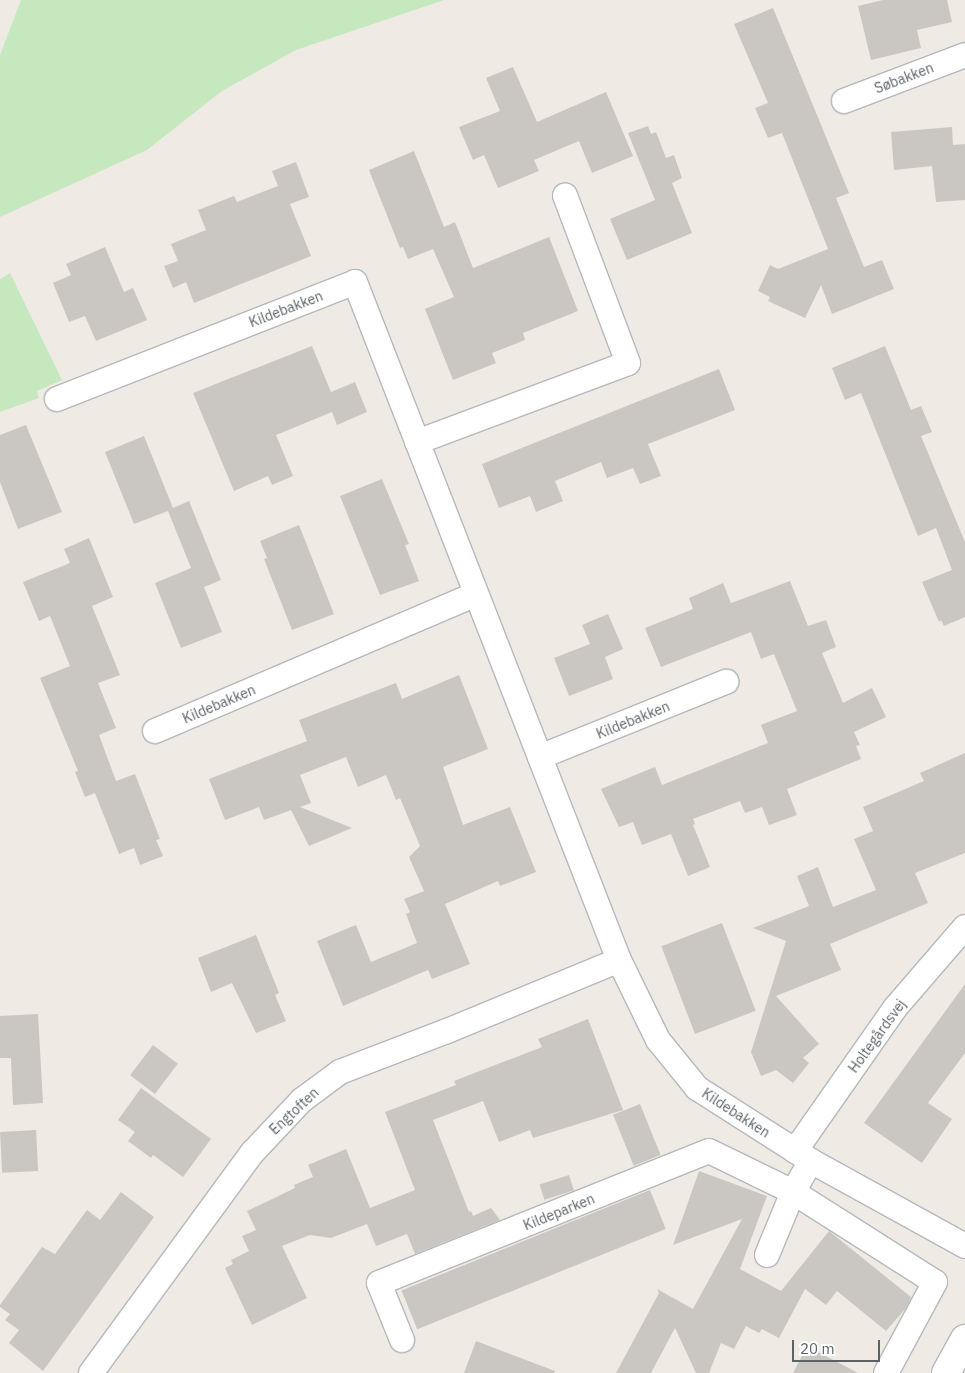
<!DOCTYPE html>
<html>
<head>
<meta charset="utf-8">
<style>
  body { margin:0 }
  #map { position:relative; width:965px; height:1373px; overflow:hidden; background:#efebe4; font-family:"IBM Plex Sans",sans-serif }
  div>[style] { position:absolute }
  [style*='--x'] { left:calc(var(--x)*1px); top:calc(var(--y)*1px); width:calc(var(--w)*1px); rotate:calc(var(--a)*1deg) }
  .green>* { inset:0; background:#c6e8bf }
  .building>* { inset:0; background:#cac6c1; transform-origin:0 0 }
  .roads { filter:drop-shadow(1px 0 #b5b8bc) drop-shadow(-1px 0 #b5b8bc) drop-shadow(0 1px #b5b8bc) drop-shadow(0 -1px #b5b8bc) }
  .minor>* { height:24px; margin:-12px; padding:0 12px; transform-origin:12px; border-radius:12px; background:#fff }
  .tertiary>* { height:28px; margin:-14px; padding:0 14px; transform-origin:14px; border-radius:14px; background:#fff }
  span { translate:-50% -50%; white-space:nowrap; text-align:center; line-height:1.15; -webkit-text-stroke:4px #fff; paint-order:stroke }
  .street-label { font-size:14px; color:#5c6266 }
  .scale { position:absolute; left:792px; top:1340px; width:88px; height:22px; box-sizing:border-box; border:2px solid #5c6266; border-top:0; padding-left:6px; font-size:15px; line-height:18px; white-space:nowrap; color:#5c6266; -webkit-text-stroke:4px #fff; paint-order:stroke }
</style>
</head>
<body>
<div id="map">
  <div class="green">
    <i style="clip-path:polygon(21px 0,444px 0,296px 50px,222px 91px,147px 150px,0 217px,0 55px)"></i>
    <i style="clip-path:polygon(10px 273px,62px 380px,37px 391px,39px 398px,0 412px,0 279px)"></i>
  </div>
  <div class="building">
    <i style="clip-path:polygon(883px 0,947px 0,952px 22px,917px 30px,921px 48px,871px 60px,858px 6px)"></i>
    <i style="clip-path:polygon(773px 8px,849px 193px,836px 198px,864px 267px,882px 260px,894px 289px,832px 314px,821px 285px,805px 318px,768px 301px,770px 297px,758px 291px,770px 265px,778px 269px,828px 249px,782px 133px,768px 138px,755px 108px,768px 103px,734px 24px)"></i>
    <i style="clip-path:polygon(513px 67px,537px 122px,606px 92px,633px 156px,592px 173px,579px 141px,534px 160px,539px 171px,498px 188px,484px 155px,473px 160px,459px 127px,500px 111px,486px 78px)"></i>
    <i style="clip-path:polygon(648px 126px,651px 134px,656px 132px,666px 158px,674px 155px,682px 178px,672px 183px,692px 233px,627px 260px,610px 219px,655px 200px,628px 133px)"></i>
    <i style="clip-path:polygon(952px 127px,953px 145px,965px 144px,965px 200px,936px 202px,932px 166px,894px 170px,891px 132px)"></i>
    <i style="clip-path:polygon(414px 151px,444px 227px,455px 222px,473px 268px,549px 237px,578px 311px,523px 333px,525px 340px,492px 353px,496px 363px,453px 380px,425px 309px,454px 297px,433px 249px,408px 259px,403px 247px,400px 248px,369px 170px)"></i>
    <i style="clip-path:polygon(296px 162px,309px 197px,290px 204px,311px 256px,194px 303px,186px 282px,173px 288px,164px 266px,178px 261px,171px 244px,206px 230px,198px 210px,234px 196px,237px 202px,278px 186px,272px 171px)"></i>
    <i style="clip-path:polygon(105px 247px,124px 292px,133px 288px,147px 320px,96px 341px,85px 316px,69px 322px,53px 283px,71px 275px,66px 264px)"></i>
    <i style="clip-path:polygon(312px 346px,331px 392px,355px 382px,367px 412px,337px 425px,332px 412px,276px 435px,293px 476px,272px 485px,268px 476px,234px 491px,193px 393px)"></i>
    <i style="clip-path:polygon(885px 346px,911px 410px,921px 406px,932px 432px,921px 436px,965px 542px,965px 617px,944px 626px,941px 620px,939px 622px,922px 582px,952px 570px,936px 528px,918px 536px,861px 393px,845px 400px,832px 368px)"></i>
    <i style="clip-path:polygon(719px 369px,735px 410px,648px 444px,661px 476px,640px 484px,633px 468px,607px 478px,601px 462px,555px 481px,563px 501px,536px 512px,530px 496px,499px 508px,482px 464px)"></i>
    <i style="clip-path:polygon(26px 425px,62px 512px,18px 529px,0 482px,0 435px)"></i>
    <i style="clip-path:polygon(144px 436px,173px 508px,189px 501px,221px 580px,204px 587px,222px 632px,181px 648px,155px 583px,191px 568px,168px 511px,134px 524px,105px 452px)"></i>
    <i style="clip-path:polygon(382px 479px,409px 544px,405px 545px,419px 581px,380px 595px,340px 496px)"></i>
    <i style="clip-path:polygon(299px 525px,334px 614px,292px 630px,264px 559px,267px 558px,260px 541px)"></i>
    <i style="clip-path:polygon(89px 538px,113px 597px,92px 606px,120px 675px,98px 683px,116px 728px,99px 735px,116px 781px,135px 774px,160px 839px,156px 840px,163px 856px,140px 865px,134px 848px,119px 854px,95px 793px,85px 797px,75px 772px,78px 771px,40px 678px,70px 666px,50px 616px,39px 621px,23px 582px,70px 563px,64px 549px)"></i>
    <i style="clip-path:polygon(790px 581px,808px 626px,826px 620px,836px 647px,822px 653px,843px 703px,872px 688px,886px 717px,854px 732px,860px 745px,856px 746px,861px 759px,787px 789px,797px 815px,769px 825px,762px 807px,745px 813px,740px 801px,693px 819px,695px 824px,693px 825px,710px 867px,688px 876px,671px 834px,642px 845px,633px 822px,619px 827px,601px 789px,655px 767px,662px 785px,768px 743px,761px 725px,797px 711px,774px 654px,761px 659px,751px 632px,661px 667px,645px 628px,693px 609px,689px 598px,723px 583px,731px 603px)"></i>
    <i style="clip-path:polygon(608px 614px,623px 649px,605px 657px,613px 679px,569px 696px,554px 658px,590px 644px,582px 625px)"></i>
    <i style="clip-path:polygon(459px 675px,488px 749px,443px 767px,463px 825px,510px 807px,536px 872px,500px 886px,498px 881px,445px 904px,470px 964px,432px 979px,428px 970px,343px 1006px,317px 941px,356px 925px,371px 962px,417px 943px,406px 914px,410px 912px,404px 899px,424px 891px,409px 857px,420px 846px,400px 798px,396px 800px,386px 775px,358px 787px,346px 757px,300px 775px,311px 803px,300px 807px,352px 828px,309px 846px,291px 810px,264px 820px,259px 807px,225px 820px,209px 779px,307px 741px,299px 720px,396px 683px,402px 699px)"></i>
    <i style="clip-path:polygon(965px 753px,965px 853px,915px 873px,928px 903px,830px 944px,841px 970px,776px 996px,819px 1044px,803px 1058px,809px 1063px,793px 1083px,776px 1070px,761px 1076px,751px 1052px,786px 941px,753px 928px,809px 906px,797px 876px,818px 867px,833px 907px,876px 890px,854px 839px,873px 831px,863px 807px,924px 781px,920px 773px)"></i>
    <i style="left:722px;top:923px;width:94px;height:65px;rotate:69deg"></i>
    <i style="clip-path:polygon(256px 935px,279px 993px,275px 995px,286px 1021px,256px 1033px,232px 983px,211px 992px,198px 958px)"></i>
    <i style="clip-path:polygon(965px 984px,965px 1053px,928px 1103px,952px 1119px,922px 1163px,864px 1123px)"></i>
    <i style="clip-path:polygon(38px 1014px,43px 1103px,13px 1105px,11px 1058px,0 1058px,0 1016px)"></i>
    <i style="clip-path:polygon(588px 1019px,623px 1110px,533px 1138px,530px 1130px,499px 1142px,483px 1101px,433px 1120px,469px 1212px,471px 1211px,473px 1216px,491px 1208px,500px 1220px,415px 1254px,407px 1234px,376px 1246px,367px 1224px,331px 1238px,310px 1235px,282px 1246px,307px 1298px,252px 1325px,225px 1268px,233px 1264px,231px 1260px,249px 1251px,242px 1236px,256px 1230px,247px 1211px,295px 1188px,294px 1185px,313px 1177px,308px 1165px,346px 1149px,370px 1208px,415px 1190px,385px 1112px,456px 1085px,454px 1081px,542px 1047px,538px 1039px)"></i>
    <i style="left:153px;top:1045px;width:31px;height:38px;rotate:37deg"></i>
    <i style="clip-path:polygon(141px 1088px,211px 1139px,183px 1177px,153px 1155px,151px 1158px,128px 1141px,135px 1132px,118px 1120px)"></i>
    <i style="left:640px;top:1104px;width:55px;height:29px;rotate:68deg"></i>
    <i style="left:36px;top:1130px;width:41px;height:36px;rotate:87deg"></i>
    <i style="clip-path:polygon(699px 1171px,767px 1196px,740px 1269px,781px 1291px,829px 1231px,911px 1297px,906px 1308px,886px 1331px,837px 1291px,826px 1305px,805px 1289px,779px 1338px,762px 1329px,759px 1333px,746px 1326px,734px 1349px,721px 1343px,709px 1373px,696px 1373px,675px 1328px,651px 1373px,616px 1373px,659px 1293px,657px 1289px,693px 1309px,742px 1219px,673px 1245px)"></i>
    <i style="left:569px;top:1175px;width:16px;height:31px;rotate:72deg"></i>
    <i style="left:650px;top:1190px;width:42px;height:268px;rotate:68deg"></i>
    <i style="clip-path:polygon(121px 1192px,154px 1217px,43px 1371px,9px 1343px,19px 1330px,5px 1320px,10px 1314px,0 1307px,0 1305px,42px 1247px,55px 1254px,87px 1210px,100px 1220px)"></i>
    <i style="clip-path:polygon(476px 1341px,555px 1371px,554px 1373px,464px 1373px)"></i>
    <i style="clip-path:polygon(807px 1346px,858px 1373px,793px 1373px)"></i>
  </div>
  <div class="roads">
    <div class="minor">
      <i style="--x:844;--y:101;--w:129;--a:-20.8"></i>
      <i style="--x:57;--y:399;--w:320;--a:-21.4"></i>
      <i style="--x:355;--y:282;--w:728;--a:68.73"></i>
      <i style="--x:619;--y:960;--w:89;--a:64"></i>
      <i style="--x:658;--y:1040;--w:62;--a:50.9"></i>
      <i style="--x:697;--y:1088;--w:135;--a:32.6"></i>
      <i style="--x:811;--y:1161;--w:176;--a:28.9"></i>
      <i style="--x:417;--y:442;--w:225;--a:-20.5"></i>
      <i style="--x:628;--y:363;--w:179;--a:-110.6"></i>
      <i style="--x:155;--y:731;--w:349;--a:-23.1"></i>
      <i style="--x:540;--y:757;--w:201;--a:-22"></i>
      <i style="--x:795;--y:1151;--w:174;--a:-55"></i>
      <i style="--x:895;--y:1008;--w:107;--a:-49.2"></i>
      <i style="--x:767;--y:1255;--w:68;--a:-67.6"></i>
      <i style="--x:793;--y:1192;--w:36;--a:-60"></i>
      <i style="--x:402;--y:1340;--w:61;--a:-112"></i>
      <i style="--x:379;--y:1283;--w:355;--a:-21.8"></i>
      <i style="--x:709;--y:1151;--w:93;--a:26"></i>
      <i style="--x:793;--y:1192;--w:168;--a:32.4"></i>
      <i style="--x:935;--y:1282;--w:103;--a:118.3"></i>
      <i style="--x:91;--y:1373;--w:274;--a:-53.8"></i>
      <i style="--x:253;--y:1152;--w:71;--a:-46.7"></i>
      <i style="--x:302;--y:1100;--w:47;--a:-36.4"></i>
      <i style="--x:340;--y:1072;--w:115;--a:-21"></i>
      <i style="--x:447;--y:1031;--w:186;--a:-22.4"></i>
    </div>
    <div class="tertiary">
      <i style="--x:946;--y:1373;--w:39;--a:-61"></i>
    </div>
  </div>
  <div class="street-label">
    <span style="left:904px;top:78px;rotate:-21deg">Søbakken</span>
    <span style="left:286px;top:309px;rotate:-21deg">Kildebakken</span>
    <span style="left:219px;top:704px;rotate:-23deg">Kildebakken</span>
    <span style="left:633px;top:720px;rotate:-22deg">Kildebakken</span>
    <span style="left:877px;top:1036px;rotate:-54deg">Holtegårdsvej</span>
    <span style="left:294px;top:1111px;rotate:-43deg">Engtoften</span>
    <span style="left:736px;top:1113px;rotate:33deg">Kildebakken</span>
    <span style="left:559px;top:1212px;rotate:-22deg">Kildeparken</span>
  </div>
  <div class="scale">20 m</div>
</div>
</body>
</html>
